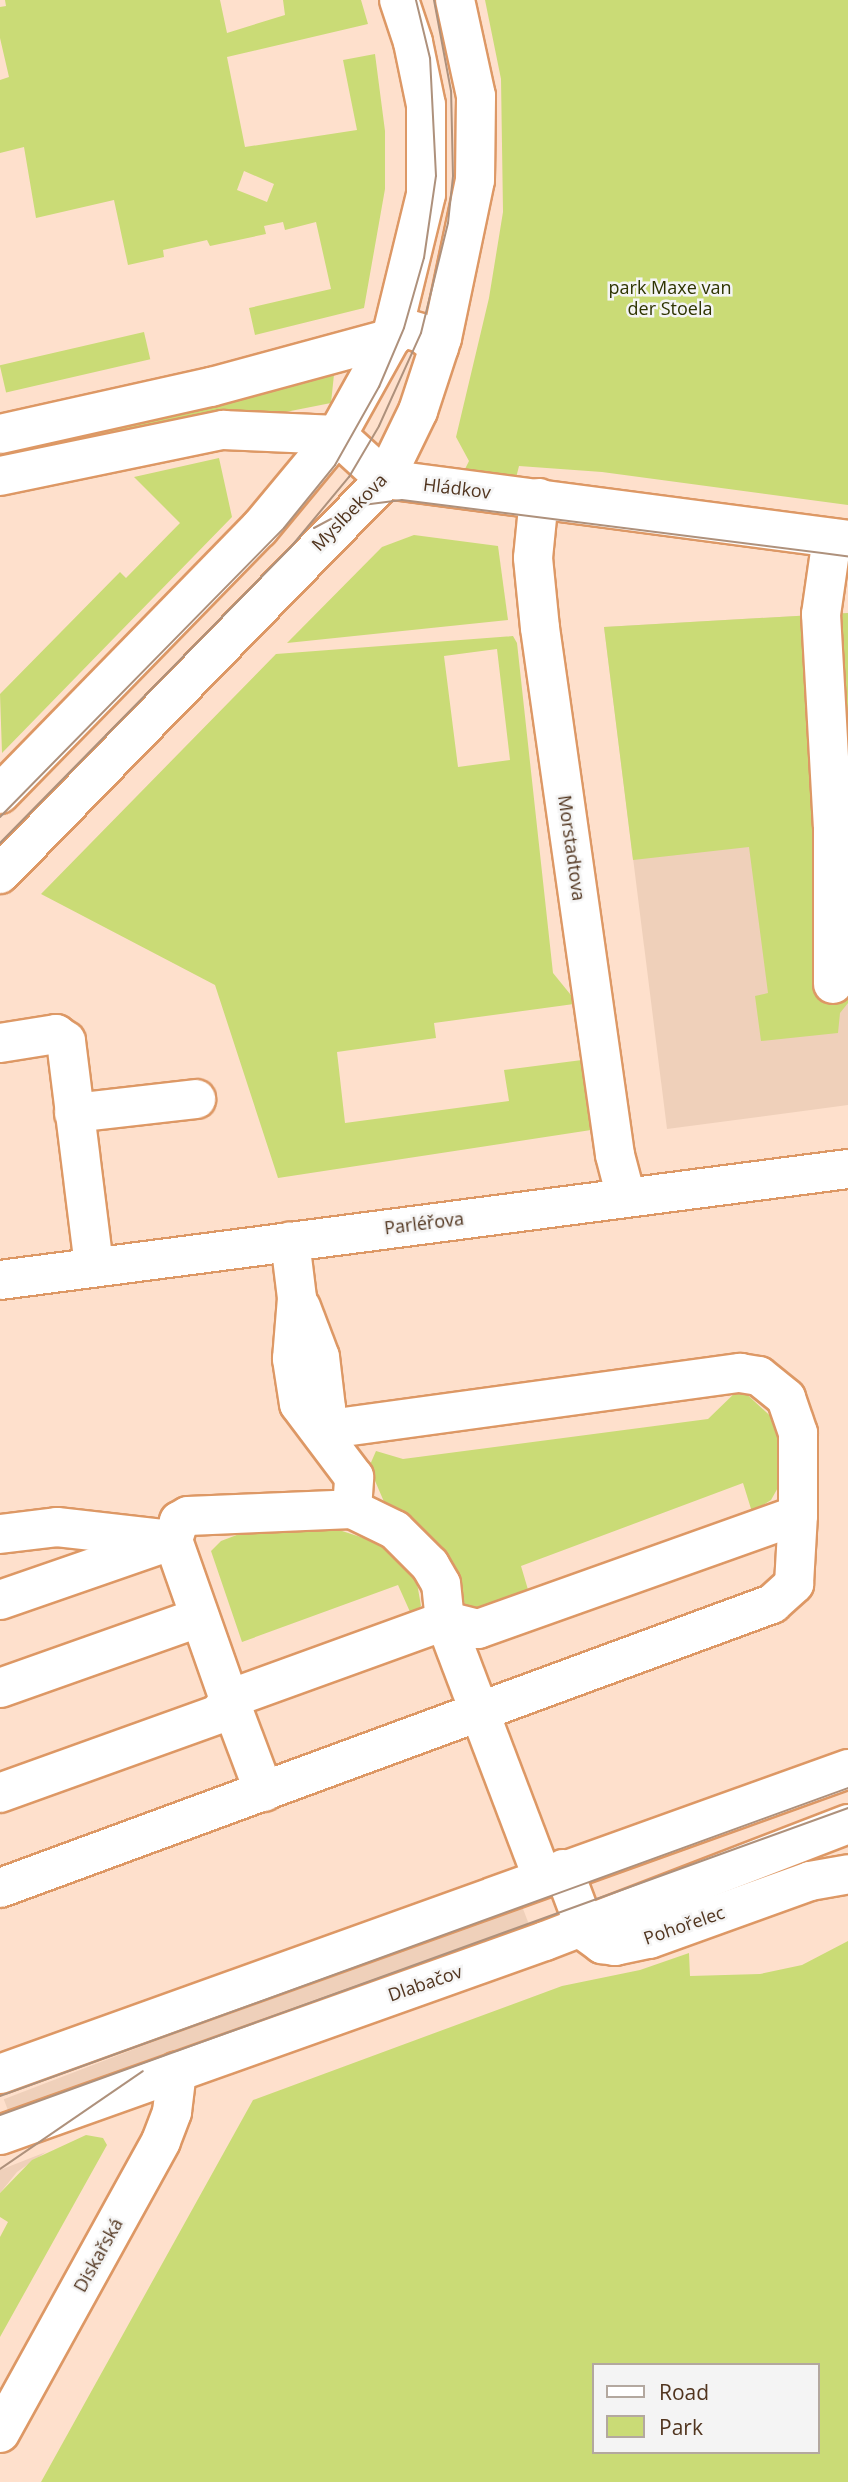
<!DOCTYPE html>
<html>
<head>
<meta charset="utf-8">
<style>
  body { margin:0 }
  #map { position:relative; width:848px; height:2482px; overflow:hidden; background:#fee0cc; font-family:"Open Sans",sans-serif }
  div>[style] { position:absolute }
  [style*='--x'] { left:calc(var(--x)*1px); top:calc(var(--y)*1px); width:calc(var(--w)*1px); rotate:calc(var(--a)*1deg) }
  .built>* { inset:0; background:#efd0ba; transform-origin:0 0 }
  .green>* { inset:0; background:#cadb76; transform-origin:0 0 }
  .roads { filter:drop-shadow(2px 0 #dd9865) drop-shadow(-2px 0 #dd9865) drop-shadow(0 2px #dd9865) drop-shadow(0 -2px #dd9865) }
  .minor>* { height:38px; margin:-19px; padding:0 19px; transform-origin:19px; border-radius:19px; background:#fff }
  .major>* { height:38px; margin:-19px; padding:0 19px; transform-origin:19px; border-radius:19px; background:#fff }
  .tram>* { height:2px; margin:-1px; padding:0 1px; transform-origin:1px; border-radius:1px; background:#ae917c }
  span { translate:-50% -50%; white-space:nowrap; text-align:center; line-height:1.15; -webkit-text-stroke:5px #f4f4f4; paint-order:stroke }
  .park-label { font-size:18px; color:#2e3400 }
  .street-label { font-size:18px; color:#51351f }
  .legend { position:absolute; left:592px; top:2363px; width:228px; height:91px; box-sizing:border-box; background:#f4f4f4; border:2px solid #b3a89f; margin:0; padding:9px 12px; list-style:none; font-size:21px; color:#51351f }
  .legend li { display:flex; align-items:center; gap:14px; height:35px }
  .legend b { width:35px; border:2px solid #b3a89f }
</style>
</head>
<body>
<div id="map">
  <div class="built">
    <i style="clip-path:polygon(848px 613px,848px 1105px,667px 1129px,604px 627px)"></i>
    <i style="left:520px;top:1901px;width:30px;height:553px;rotate:69deg"></i>
    <i style="clip-path:polygon(46px 2152px,17px 2172px,0 2193px,0 2170px)"></i>
  </div>
  <div class="green">
    <i style="clip-path:polygon(evenodd,5px 0,220px 0,227px 33px,285px 15px,283px 0,361px 0,368px 24px,227px 57px,245px 147px,357px 130px,343px 60px,375px 54px,385px 131px,385px 189px,364px 308px,255px 335px,249px 308px,331px 289px,316px 222px,285px 230px,283px 222px,264px 226px,266px 234px,210px 246px,207px 240px,163px 250px,164px 257px,128px 265px,114px 200px,36px 218px,24px 147px,0 153px,0 80px,9px 77px,0 38px,0 7px,6px 6px,5px 0,244px 171px,274px 184px,267px 202px,237px 190px,244px 171px)"></i>
    <i style="clip-path:polygon(485px 0,848px 0,848px 505px,602px 472px,519px 466px,515px 482px,464px 471px,469px 461px,456px 437px,489px 298px,503px 212px,501px 79px)"></i>
    <i style="left:144px;top:332px;width:28px;height:148px;rotate:77deg"></i>
    <i style="clip-path:polygon(335px 365px,331px 403px,0 469px,0 439px)"></i>
    <i style="clip-path:polygon(219px 458px,232px 517px,2px 753px,0 694px,120px 572px,126px 578px,180px 523px,134px 477px)"></i>
    <i style="clip-path:polygon(414px 535px,498px 546px,508px 620px,287px 643px,382px 547px)"></i>
    <i style="clip-path:polygon(848px 613px,848px 1003px,840px 1013px,838px 1033px,761px 1041px,755px 996px,768px 993px,749px 847px,633px 860px,604px 627px)"></i>
    <i style="clip-path:polygon(evenodd,513px 636px,517px 643px,553px 973px,579px 1005px,591px 1130px,278px 1178px,215px 985px,41px 894px,276px 654px,513px 636px,497px 649px,510px 760px,458px 767px,444px 656px,497px 649px,513px 636px,574px 1004px,582px 1060px,504px 1070px,509px 1101px,345px 1123px,337px 1052px,436px 1038px,434px 1023px,574px 1004px)"></i>
    <i style="clip-path:polygon(740px 1388px,779px 1424px,780px 1484px,771px 1500px,752px 1512px,743px 1483px,521px 1566px,529px 1593px,477px 1609px,465px 1604px,451px 1567px,385px 1504px,369px 1467px,376px 1451px,403px 1459px,708px 1419px)"></i>
    <i style="clip-path:polygon(339px 1530px,379px 1543px,398px 1558px,417px 1583px,421px 1606px,411px 1614px,398px 1585px,242px 1642px,211px 1551px,221px 1541px,242px 1533px)"></i>
    <i style="clip-path:polygon(evenodd,848px 1941px,848px 2482px,41px 2482px,253px 2100px,562px 1986px,640px 1970px,689px 1953px,690px 1976px,760px 1974px,802px 1965px,848px 1941px,594px 2365px,818px 2365px,818px 2452px,594px 2452px,594px 2365px)"></i>
    <i style="clip-path:polygon(86px 2135px,103px 2138px,107px 2145px,0 2337px,0 2237px,8px 2222px,0 2217px,0 2193px,32px 2160px)"></i>
  </div>
  <div class="roads">
    <div class="minor">
      <i style="--x:0;--y:434;--w:216;--a:-12.6"></i>
      <i style="--x:211;--y:387;--w:187;--a:-15.2"></i>
      <i style="--x:391;--y:338;--w:16;--a:-38"></i>
      <i style="--x:404;--y:328;--w:18;--a:16"></i>
      <i style="--x:421;--y:333;--w:23;--a:38"></i>
      <i style="--x:0;--y:476;--w:228;--a:-11.7"></i>
      <i style="--x:223;--y:430;--w:114;--a:2.5"></i>
      <i style="--x:337;--y:435;--w:65;--a:42.5"></i>
      <i style="--x:385;--y:479;--w:467;--a:7.5"></i>
      <i style="--x:539;--y:498;--w:60;--a:95.7"></i>
      <i style="--x:533;--y:558;--w:70;--a:84.3"></i>
      <i style="--x:540;--y:628;--w:532;--a:81.9"></i>
      <i style="--x:615;--y:1155;--w:43;--a:75.3"></i>
      <i style="--x:832;--y:538;--w:77;--a:98.2"></i>
      <i style="--x:821;--y:614;--w:212;--a:86.8"></i>
      <i style="--x:833;--y:826;--w:158;--a:90"></i>
      <i style="--x:0;--y:1043;--w:57;--a:-9.1"></i>
      <i style="--x:56;--y:1034;--w:12;--a:35"></i>
      <i style="--x:66;--y:1041;--w:228;--a:82.9"></i>
      <i style="--x:74;--y:1113;--w:123;--a:-6.5"></i>
      <i style="--x:0;--y:1280;--w:855;--a:-7.46"></i>
      <i style="--x:301;--y:1307;--w:53;--a:69.2"></i>
      <i style="--x:320;--y:1357;--w:51;--a:83.3"></i>
      <i style="--x:326;--y:1408;--w:22;--a:100"></i>
      <i style="--x:322;--y:1430;--w:422;--a:-7.8"></i>
      <i style="--x:740;--y:1373;--w:19;--a:9"></i>
      <i style="--x:759;--y:1376;--w:35;--a:39"></i>
      <i style="--x:786;--y:1398;--w:37;--a:71"></i>
      <i style="--x:798;--y:1433;--w:82;--a:90"></i>
      <i style="--x:798;--y:1515;--w:340;--a:160.4"></i>
      <i style="--x:478;--y:1629;--w:34;--a:-166"></i>
      <i style="--x:445;--y:1621;--w:274;--a:69.2"></i>
      <i style="--x:0;--y:1534;--w:57;--a:-7"></i>
      <i style="--x:57;--y:1527;--w:117;--a:6.4"></i>
      <i style="--x:173;--y:1540;--w:169;--a:70.6"></i>
      <i style="--x:229;--y:1699;--w:18;--a:124"></i>
      <i style="--x:219;--y:1714;--w:233;--a:160.2"></i>
      <i style="--x:0;--y:1600;--w:183;--a:-19.1"></i>
      <i style="--x:173;--y:1540;--w:20;--a:-72"></i>
      <i style="--x:179;--y:1521;--w:10;--a:-29"></i>
      <i style="--x:188;--y:1516;--w:164;--a:-2.4"></i>
      <i style="--x:352;--y:1509;--w:32;--a:-86"></i>
      <i style="--x:354;--y:1477;--w:91;--a:-127"></i>
      <i style="--x:299;--y:1404;--w:46;--a:-98.8"></i>
      <i style="--x:292;--y:1359;--w:61;--a:-85.3"></i>
      <i style="--x:297;--y:1298;--w:57;--a:-97"></i>
      <i style="--x:0;--y:1688;--w:212;--a:-19.5"></i>
      <i style="--x:264;--y:1792;--w:99;--a:-110.6"></i>
      <i style="--x:229;--y:1699;--w:230;--a:-19.9"></i>
      <i style="--x:445;--y:1621;--w:37;--a:-96"></i>
      <i style="--x:441;--y:1584;--w:22;--a:-120"></i>
      <i style="--x:430;--y:1565;--w:49;--a:-135"></i>
      <i style="--x:395;--y:1530;--w:48;--a:-154"></i>
      <i style="--x:563;--y:1869;--w:68;--a:69.4"></i>
      <i style="--x:587;--y:1933;--w:19;--a:36"></i>
      <i style="--x:602;--y:1944;--w:13;--a:9"></i>
      <i style="--x:615;--y:1946;--w:35;--a:-12"></i>
      <i style="--x:649;--y:1939;--w:171;--a:-19.8"></i>
      <i style="--x:810;--y:1881;--w:39;--a:-10"></i>
      <i style="--x:0;--y:1888;--w:823;--a:-20.2"></i>
      <i style="--x:772;--y:1604;--w:30;--a:-42"></i>
      <i style="--x:794;--y:1584;--w:69;--a:-86.7"></i>
      <i style="--x:0;--y:2433;--w:333;--a:-61.1"></i>
      <i style="--x:161;--y:2141;--w:31;--a:-69"></i>
      <i style="--x:172;--y:2112;--w:41;--a:-83"></i>
    </div>
    <div class="major">
      <i style="--x:0;--y:794;--w:371;--a:-45.7"></i>
      <i style="--x:259;--y:529;--w:122;--a:-50.3"></i>
      <i style="--x:337;--y:435;--w:111;--a:-60.9"></i>
      <i style="--x:391;--y:338;--w:148;--a:-76.3"></i>
      <i style="--x:426;--y:194;--w:89;--a:-90"></i>
      <i style="--x:426;--y:105;--w:64;--a:-101.7"></i>
      <i style="--x:413;--y:42;--w:44;--a:-108.4"></i>
      <i style="--x:0;--y:874;--w:552;--a:-45.73"></i>
      <i style="--x:385;--y:479;--w:76;--a:-64.1"></i>
      <i style="--x:418;--y:411;--w:77;--a:-71.8"></i>
      <i style="--x:442;--y:338;--w:161;--a:-78.2"></i>
      <i style="--x:475;--y:180;--w:84;--a:-89.3"></i>
      <i style="--x:476;--y:96;--w:98;--a:-102.3"></i>
      <i style="--x:0;--y:2074;--w:901;--a:-19.78"></i>
      <i style="--x:0;--y:2135;--w:578;--a:-19.59"></i>
      <i style="--x:545;--y:1941;--w:325;--a:-21.1"></i>
    </div>
  </div>
  <div class="tram">
    <i style="--x:314;--y:528;--w:47;--a:-28.2"></i>
    <i style="--x:355;--y:506;--w:47;--a:-7.3"></i>
    <i style="--x:402;--y:500;--w:450;--a:7.2"></i>
    <i style="--x:0;--y:817;--w:405;--a:-45.5"></i>
    <i style="--x:284;--y:528;--w:81;--a:-51"></i>
    <i style="--x:335;--y:465;--w:90;--a:-60.6"></i>
    <i style="--x:379;--y:387;--w:64;--a:-67"></i>
    <i style="--x:404;--y:328;--w:73;--a:-74.1"></i>
    <i style="--x:424;--y:258;--w:83;--a:-81.7"></i>
    <i style="--x:436;--y:176;--w:118;--a:-92.9"></i>
    <i style="--x:430;--y:58;--w:60;--a:-103.6"></i>
    <i style="--x:0;--y:843;--w:414;--a:-45.5"></i>
    <i style="--x:290;--y:548;--w:92;--a:-50.3"></i>
    <i style="--x:349;--y:477;--w:59;--a:-59.5"></i>
    <i style="--x:379;--y:426;--w:102;--a:-65.7"></i>
    <i style="--x:421;--y:333;--w:113;--a:-76.2"></i>
    <i style="--x:448;--y:223;--w:47;--a:-83.9"></i>
    <i style="--x:453;--y:176;--w:85;--a:-91.3"></i>
    <i style="--x:451;--y:91;--w:93;--a:-100.6"></i>
    <i style="--x:0;--y:2096;--w:902;--a:-19.96"></i>
    <i style="--x:0;--y:2115;--w:902;--a:-19.9"></i>
    <i style="--x:0;--y:2169;--w:173;--a:-34.4"></i>
  </div>
  <div class="park-label">
    <span style="left:670px;top:298px">park Maxe van<br>der Stoela</span>
  </div>
  <div class="street-label">
    <span style="left:457px;top:488px;rotate:7deg">Hládkov</span>
    <span style="left:349px;top:512px;rotate:-46deg">Myslbekova</span>
    <span style="left:572px;top:848px;rotate:82deg">Morstadtova</span>
    <span style="left:424px;top:1223px;rotate:-7deg">Parléřova</span>
    <span style="left:684px;top:1925px;rotate:-19deg">Pohořelec</span>
    <span style="left:425px;top:1983px;rotate:-19deg">Dlabačov</span>
    <span style="left:98px;top:2255px;rotate:-61deg">Diskařská</span>
  </div>
  <ul class="legend">
  <li><b style="height:9px;background:#fff"></b>Road</li>
  <li><b style="height:19px;background:#cadb76"></b>Park</li>
  </ul>
</div>
</body>
</html>
